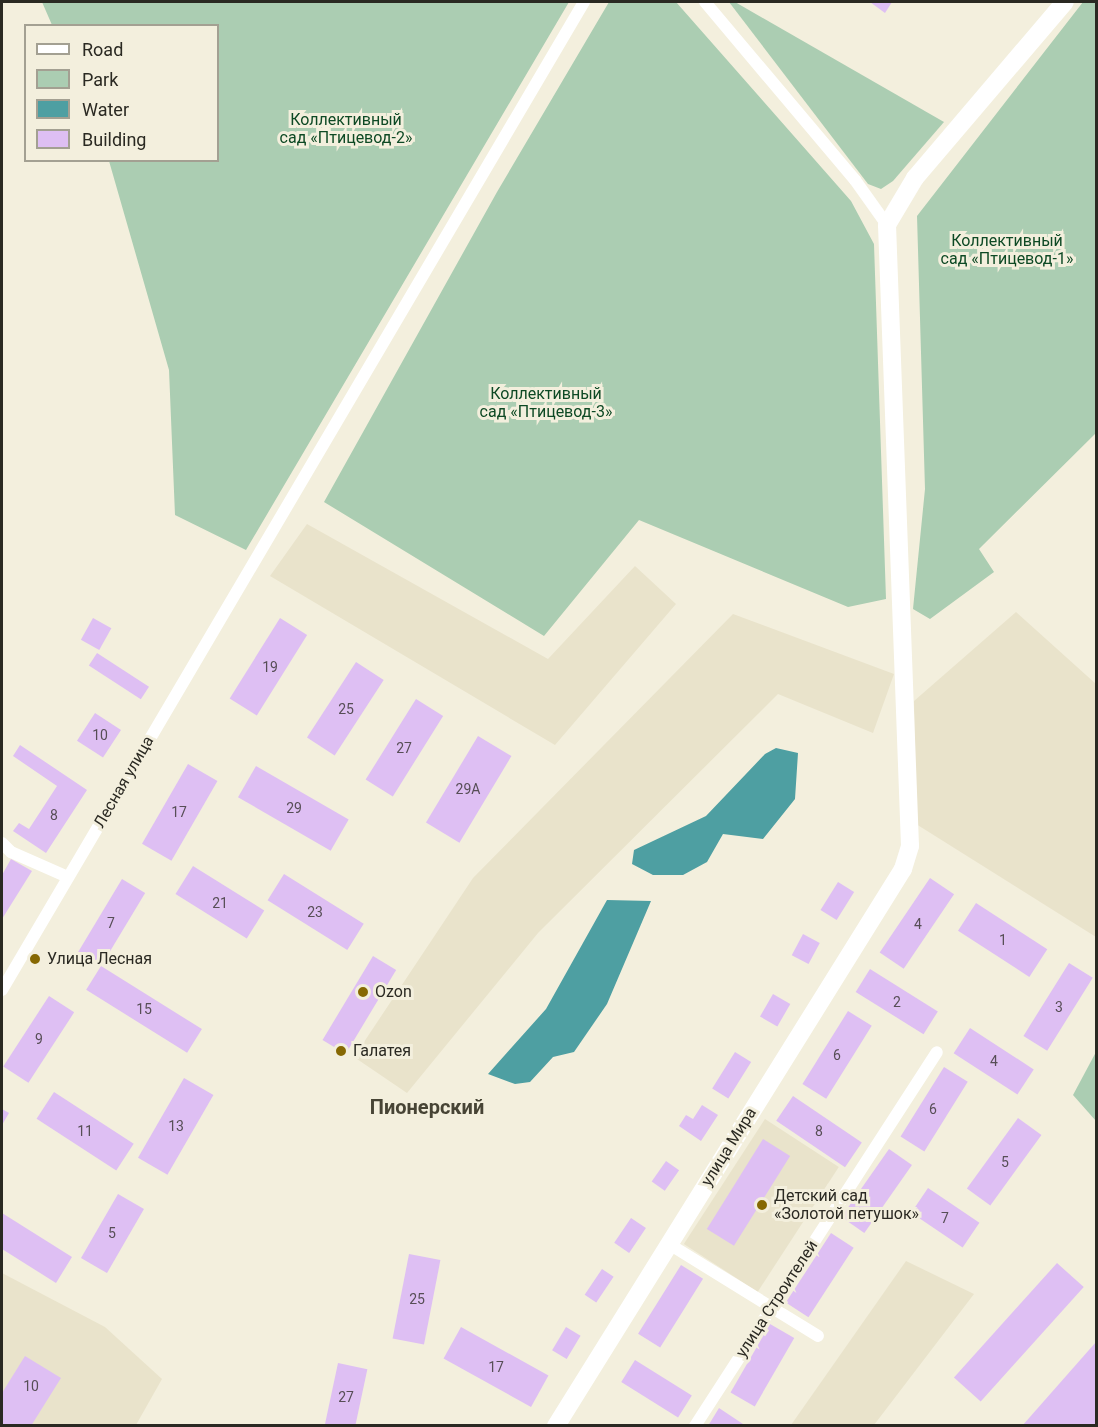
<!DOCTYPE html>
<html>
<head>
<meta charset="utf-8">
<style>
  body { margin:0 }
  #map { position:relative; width:1098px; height:1427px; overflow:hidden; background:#f3efdd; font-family:Roboto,sans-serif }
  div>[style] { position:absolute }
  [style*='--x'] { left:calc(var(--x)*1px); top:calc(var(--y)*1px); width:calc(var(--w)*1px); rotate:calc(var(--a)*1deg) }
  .built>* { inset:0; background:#e9e3cb; transform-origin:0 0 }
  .green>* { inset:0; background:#abcdb2 }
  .water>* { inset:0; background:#4e9fa2 }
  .building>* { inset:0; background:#debff3; transform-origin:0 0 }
  .street>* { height:12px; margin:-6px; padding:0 6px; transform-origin:6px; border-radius:6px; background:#fff }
  .secondary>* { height:18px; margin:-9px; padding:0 9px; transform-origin:9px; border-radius:9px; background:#fff }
  .dots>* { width:16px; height:16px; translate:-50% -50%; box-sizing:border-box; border:3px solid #f3efdd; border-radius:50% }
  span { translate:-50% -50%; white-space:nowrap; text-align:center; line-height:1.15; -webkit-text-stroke:6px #f3efdd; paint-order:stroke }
  .number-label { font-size:14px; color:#574e56 }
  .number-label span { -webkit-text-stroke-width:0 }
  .park-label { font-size:16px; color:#0d4924 }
  .street-label { font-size:16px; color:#2a2922 }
  .poi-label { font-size:16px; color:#2a2922 }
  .left { translate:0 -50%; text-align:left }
  .quarter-label { font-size:20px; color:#474435; font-weight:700 }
  .frame { position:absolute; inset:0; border:3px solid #2a2922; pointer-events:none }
  .legend { position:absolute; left:24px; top:24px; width:195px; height:138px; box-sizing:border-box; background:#f3efdd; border:2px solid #a3a092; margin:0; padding:8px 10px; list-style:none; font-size:18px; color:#2a2922 }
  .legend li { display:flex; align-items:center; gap:12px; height:30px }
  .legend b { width:30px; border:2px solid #a3a092 }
</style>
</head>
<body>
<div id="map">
  <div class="built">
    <i style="clip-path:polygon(307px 524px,548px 659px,635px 566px,676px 604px,555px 745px,270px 576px)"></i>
    <i style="clip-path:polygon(1016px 612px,1096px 684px,1096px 937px,916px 824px,914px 701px)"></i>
    <i style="clip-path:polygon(733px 614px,894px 674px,873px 733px,778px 694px,538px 933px,407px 1093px,354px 1057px,473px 878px)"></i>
    <i style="left:765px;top:1119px;width:88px;height:149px;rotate:33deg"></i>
    <i style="clip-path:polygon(906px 1261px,974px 1294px,874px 1425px,791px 1425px)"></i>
    <i style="clip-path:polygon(2px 1273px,105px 1327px,162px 1379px,136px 1425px,2px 1425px)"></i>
  </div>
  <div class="green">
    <i style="clip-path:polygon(42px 2px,569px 2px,246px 550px,175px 515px,169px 370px,109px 161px,218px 160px,218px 26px,52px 25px)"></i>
    <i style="clip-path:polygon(609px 2px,676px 2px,851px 201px,874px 244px,886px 599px,848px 607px,639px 520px,544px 636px,324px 502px,497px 192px)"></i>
    <i style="clip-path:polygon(729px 2px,735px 2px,944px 122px,893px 181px,881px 189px,868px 184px)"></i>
    <i style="clip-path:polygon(1083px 2px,1096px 2px,1096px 433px,979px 549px,994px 572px,930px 619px,913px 609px,925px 489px,917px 216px)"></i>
    <i style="clip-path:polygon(1096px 1052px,1096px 1121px,1073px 1095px)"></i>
  </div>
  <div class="water">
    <i style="clip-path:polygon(776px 748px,798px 753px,795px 799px,763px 839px,723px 834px,707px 862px,683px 875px,653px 875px,632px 864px,634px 850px,706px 816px,765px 754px)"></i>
    <i style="clip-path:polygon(607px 900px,651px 901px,607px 1004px,574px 1052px,553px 1057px,530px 1082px,515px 1084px,488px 1074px,546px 1009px)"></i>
  </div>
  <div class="building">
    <i style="clip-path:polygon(870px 2px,892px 2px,885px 13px)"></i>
    <i style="left:93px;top:618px;width:21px;height:25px;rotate:29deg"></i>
    <i style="left:280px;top:618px;width:32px;height:95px;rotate:32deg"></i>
    <i style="left:97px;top:653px;width:62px;height:15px;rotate:33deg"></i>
    <i style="left:356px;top:662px;width:33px;height:90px;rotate:33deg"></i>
    <i style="left:416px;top:699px;width:32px;height:95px;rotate:32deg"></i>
    <i style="left:95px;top:713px;width:31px;height:33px;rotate:33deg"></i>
    <i style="left:478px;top:736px;width:39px;height:101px;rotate:31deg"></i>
    <i style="clip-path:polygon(20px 745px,87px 790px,46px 853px,13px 831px,19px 823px,29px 829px,57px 786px,13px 756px)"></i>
    <i style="left:188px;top:764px;width:34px;height:92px;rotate:30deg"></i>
    <i style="left:256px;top:766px;width:107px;height:36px;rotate:30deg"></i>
    <i style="clip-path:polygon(11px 859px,32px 871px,2px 919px,2px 875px)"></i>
    <i style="left:193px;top:866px;width:84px;height:33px;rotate:32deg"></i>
    <i style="left:284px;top:874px;width:94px;height:31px;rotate:32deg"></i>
    <i style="left:930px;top:878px;width:29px;height:90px;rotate:34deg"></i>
    <i style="left:122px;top:879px;width:27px;height:86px;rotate:31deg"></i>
    <i style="left:838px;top:882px;width:19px;height:33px;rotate:32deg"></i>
    <i style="left:976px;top:903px;width:85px;height:33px;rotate:33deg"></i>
    <i style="left:803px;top:934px;width:19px;height:24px;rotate:28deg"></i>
    <i style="left:373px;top:956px;width:27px;height:98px;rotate:31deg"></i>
    <i style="left:1069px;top:963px;width:28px;height:86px;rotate:32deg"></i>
    <i style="left:101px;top:966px;width:119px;height:28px;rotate:32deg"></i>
    <i style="left:870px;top:969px;width:80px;height:27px;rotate:32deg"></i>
    <i style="left:773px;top:994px;width:20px;height:26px;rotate:30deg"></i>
    <i style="left:49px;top:996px;width:30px;height:84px;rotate:33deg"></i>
    <i style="left:848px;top:1011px;width:28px;height:86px;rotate:32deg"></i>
    <i style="left:970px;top:1028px;width:76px;height:30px;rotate:33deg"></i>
    <i style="left:735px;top:1052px;width:19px;height:43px;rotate:32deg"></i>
    <i style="left:944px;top:1067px;width:28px;height:82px;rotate:32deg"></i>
    <i style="left:184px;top:1078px;width:34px;height:92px;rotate:30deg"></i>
    <i style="left:54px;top:1092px;width:95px;height:32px;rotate:33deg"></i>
    <i style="left:793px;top:1096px;width:83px;height:30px;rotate:34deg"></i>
    <i style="clip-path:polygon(702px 1105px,718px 1115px,701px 1141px,679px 1126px,686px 1115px,693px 1119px)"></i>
    <i style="clip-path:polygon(2px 1109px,9px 1113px,2px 1125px)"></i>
    <i style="left:1018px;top:1118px;width:29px;height:87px;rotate:36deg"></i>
    <i style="left:763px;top:1139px;width:32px;height:106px;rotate:32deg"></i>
    <i style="left:889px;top:1149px;width:28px;height:83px;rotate:35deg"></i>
    <i style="left:666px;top:1161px;width:16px;height:25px;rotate:35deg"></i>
    <i style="left:928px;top:1188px;width:62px;height:30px;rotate:34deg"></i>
    <i style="left:118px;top:1194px;width:30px;height:74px;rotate:30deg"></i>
    <i style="clip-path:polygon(2px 1213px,72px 1257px,56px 1283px,2px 1249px)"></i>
    <i style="left:631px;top:1218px;width:18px;height:30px;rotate:34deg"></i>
    <i style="left:831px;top:1233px;width:27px;height:83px;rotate:33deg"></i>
    <i style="left:409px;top:1254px;width:32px;height:86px;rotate:11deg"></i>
    <i style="left:1057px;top:1263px;width:36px;height:154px;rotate:42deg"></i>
    <i style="left:681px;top:1265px;width:26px;height:81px;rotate:32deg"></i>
    <i style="left:602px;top:1269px;width:14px;height:31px;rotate:34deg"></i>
    <i style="left:770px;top:1324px;width:28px;height:79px;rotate:30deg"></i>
    <i style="left:461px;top:1327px;width:100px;height:36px;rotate:29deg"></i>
    <i style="left:566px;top:1327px;width:17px;height:27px;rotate:31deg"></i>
    <i style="clip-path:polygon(1096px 1342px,1096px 1426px,1022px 1426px)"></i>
    <i style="clip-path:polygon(25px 1356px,61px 1378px,31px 1426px,2px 1426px,2px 1393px)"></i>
    <i style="left:635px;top:1360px;width:67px;height:26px;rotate:32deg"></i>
    <i style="left:338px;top:1363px;width:30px;height:64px;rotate:12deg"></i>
    <i style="clip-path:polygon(719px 1408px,743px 1424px,742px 1426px,708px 1426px)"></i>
  </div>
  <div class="street">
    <i style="--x:705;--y:2;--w:233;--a:49.9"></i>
    <i style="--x:855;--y:180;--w:55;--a:54.6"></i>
    <i style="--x:2;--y:843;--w:13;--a:45"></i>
    <i style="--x:11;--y:852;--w:62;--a:23.7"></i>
    <i style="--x:2;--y:990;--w:1147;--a:-59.5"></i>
    <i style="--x:669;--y:1244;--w:175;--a:31.7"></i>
    <i style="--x:695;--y:1426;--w:445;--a:-57.1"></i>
  </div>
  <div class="secondary">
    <i style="--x:556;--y:1426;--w:656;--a:-58.08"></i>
    <i style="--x:903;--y:869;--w:24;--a:-73"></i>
    <i style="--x:910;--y:846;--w:621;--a:-92.12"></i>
    <i style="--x:887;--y:225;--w:55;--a:-59.2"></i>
    <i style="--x:915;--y:178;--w:231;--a:-49.6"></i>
  </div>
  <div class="dots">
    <i style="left:35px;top:959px;background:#866802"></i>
    <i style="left:363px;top:992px;background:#866802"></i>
    <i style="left:341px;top:1051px;background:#866802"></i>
    <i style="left:762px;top:1205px;background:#866802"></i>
  </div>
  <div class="number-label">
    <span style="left:270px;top:667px">19</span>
    <span style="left:346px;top:709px">25</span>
    <span style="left:100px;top:735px">10</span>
    <span style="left:404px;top:748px">27</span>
    <span style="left:468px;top:789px">29А</span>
    <span style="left:294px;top:808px">29</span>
    <span style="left:179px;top:812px">17</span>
    <span style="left:54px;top:815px">8</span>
    <span style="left:220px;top:903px">21</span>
    <span style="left:315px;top:912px">23</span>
    <span style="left:111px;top:923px">7</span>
    <span style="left:918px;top:924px">4</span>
    <span style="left:1003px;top:940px">1</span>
    <span style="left:897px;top:1002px">2</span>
    <span style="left:1059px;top:1007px">3</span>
    <span style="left:144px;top:1009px">15</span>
    <span style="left:39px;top:1039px">9</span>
    <span style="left:837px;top:1055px">6</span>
    <span style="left:994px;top:1061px">4</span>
    <span style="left:933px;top:1109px">6</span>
    <span style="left:176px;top:1126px">13</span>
    <span style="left:85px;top:1131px">11</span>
    <span style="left:819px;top:1131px">8</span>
    <span style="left:1005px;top:1162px">5</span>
    <span style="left:945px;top:1218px">7</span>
    <span style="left:112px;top:1233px">5</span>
    <span style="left:417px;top:1299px">25</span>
    <span style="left:496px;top:1367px">17</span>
    <span style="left:31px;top:1386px">10</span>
    <span style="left:346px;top:1397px">27</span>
  </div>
  <div class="park-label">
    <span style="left:346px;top:129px">Коллективный<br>сад «Птицевод-2»</span>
    <span style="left:1007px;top:250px">Коллективный<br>сад «Птицевод-1»</span>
    <span style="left:546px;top:403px">Коллективный<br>сад «Птицевод-3»</span>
  </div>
  <div class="street-label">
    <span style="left:124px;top:782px;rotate:-60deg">Лесная улица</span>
    <span style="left:729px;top:1147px;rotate:-58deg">улица Мира</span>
    <span style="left:777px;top:1299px;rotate:-57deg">улица Строителей</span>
  </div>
  <div class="poi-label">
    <span class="left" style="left:47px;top:959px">Улица Лесная</span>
    <span class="left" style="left:375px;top:992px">Ozon</span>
    <span class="left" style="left:353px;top:1051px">Галатея</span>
    <span class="left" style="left:774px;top:1205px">Детский сад<br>«Золотой петушок»</span>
  </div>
  <div class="quarter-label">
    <span style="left:427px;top:1107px">Пионерский</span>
  </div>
  <div class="frame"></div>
  <ul class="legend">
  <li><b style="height:8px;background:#fff"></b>Road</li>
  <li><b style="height:16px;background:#abcdb2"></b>Park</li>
  <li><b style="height:16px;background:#4e9fa2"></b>Water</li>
  <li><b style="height:16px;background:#debff3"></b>Building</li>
  </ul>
</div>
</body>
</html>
